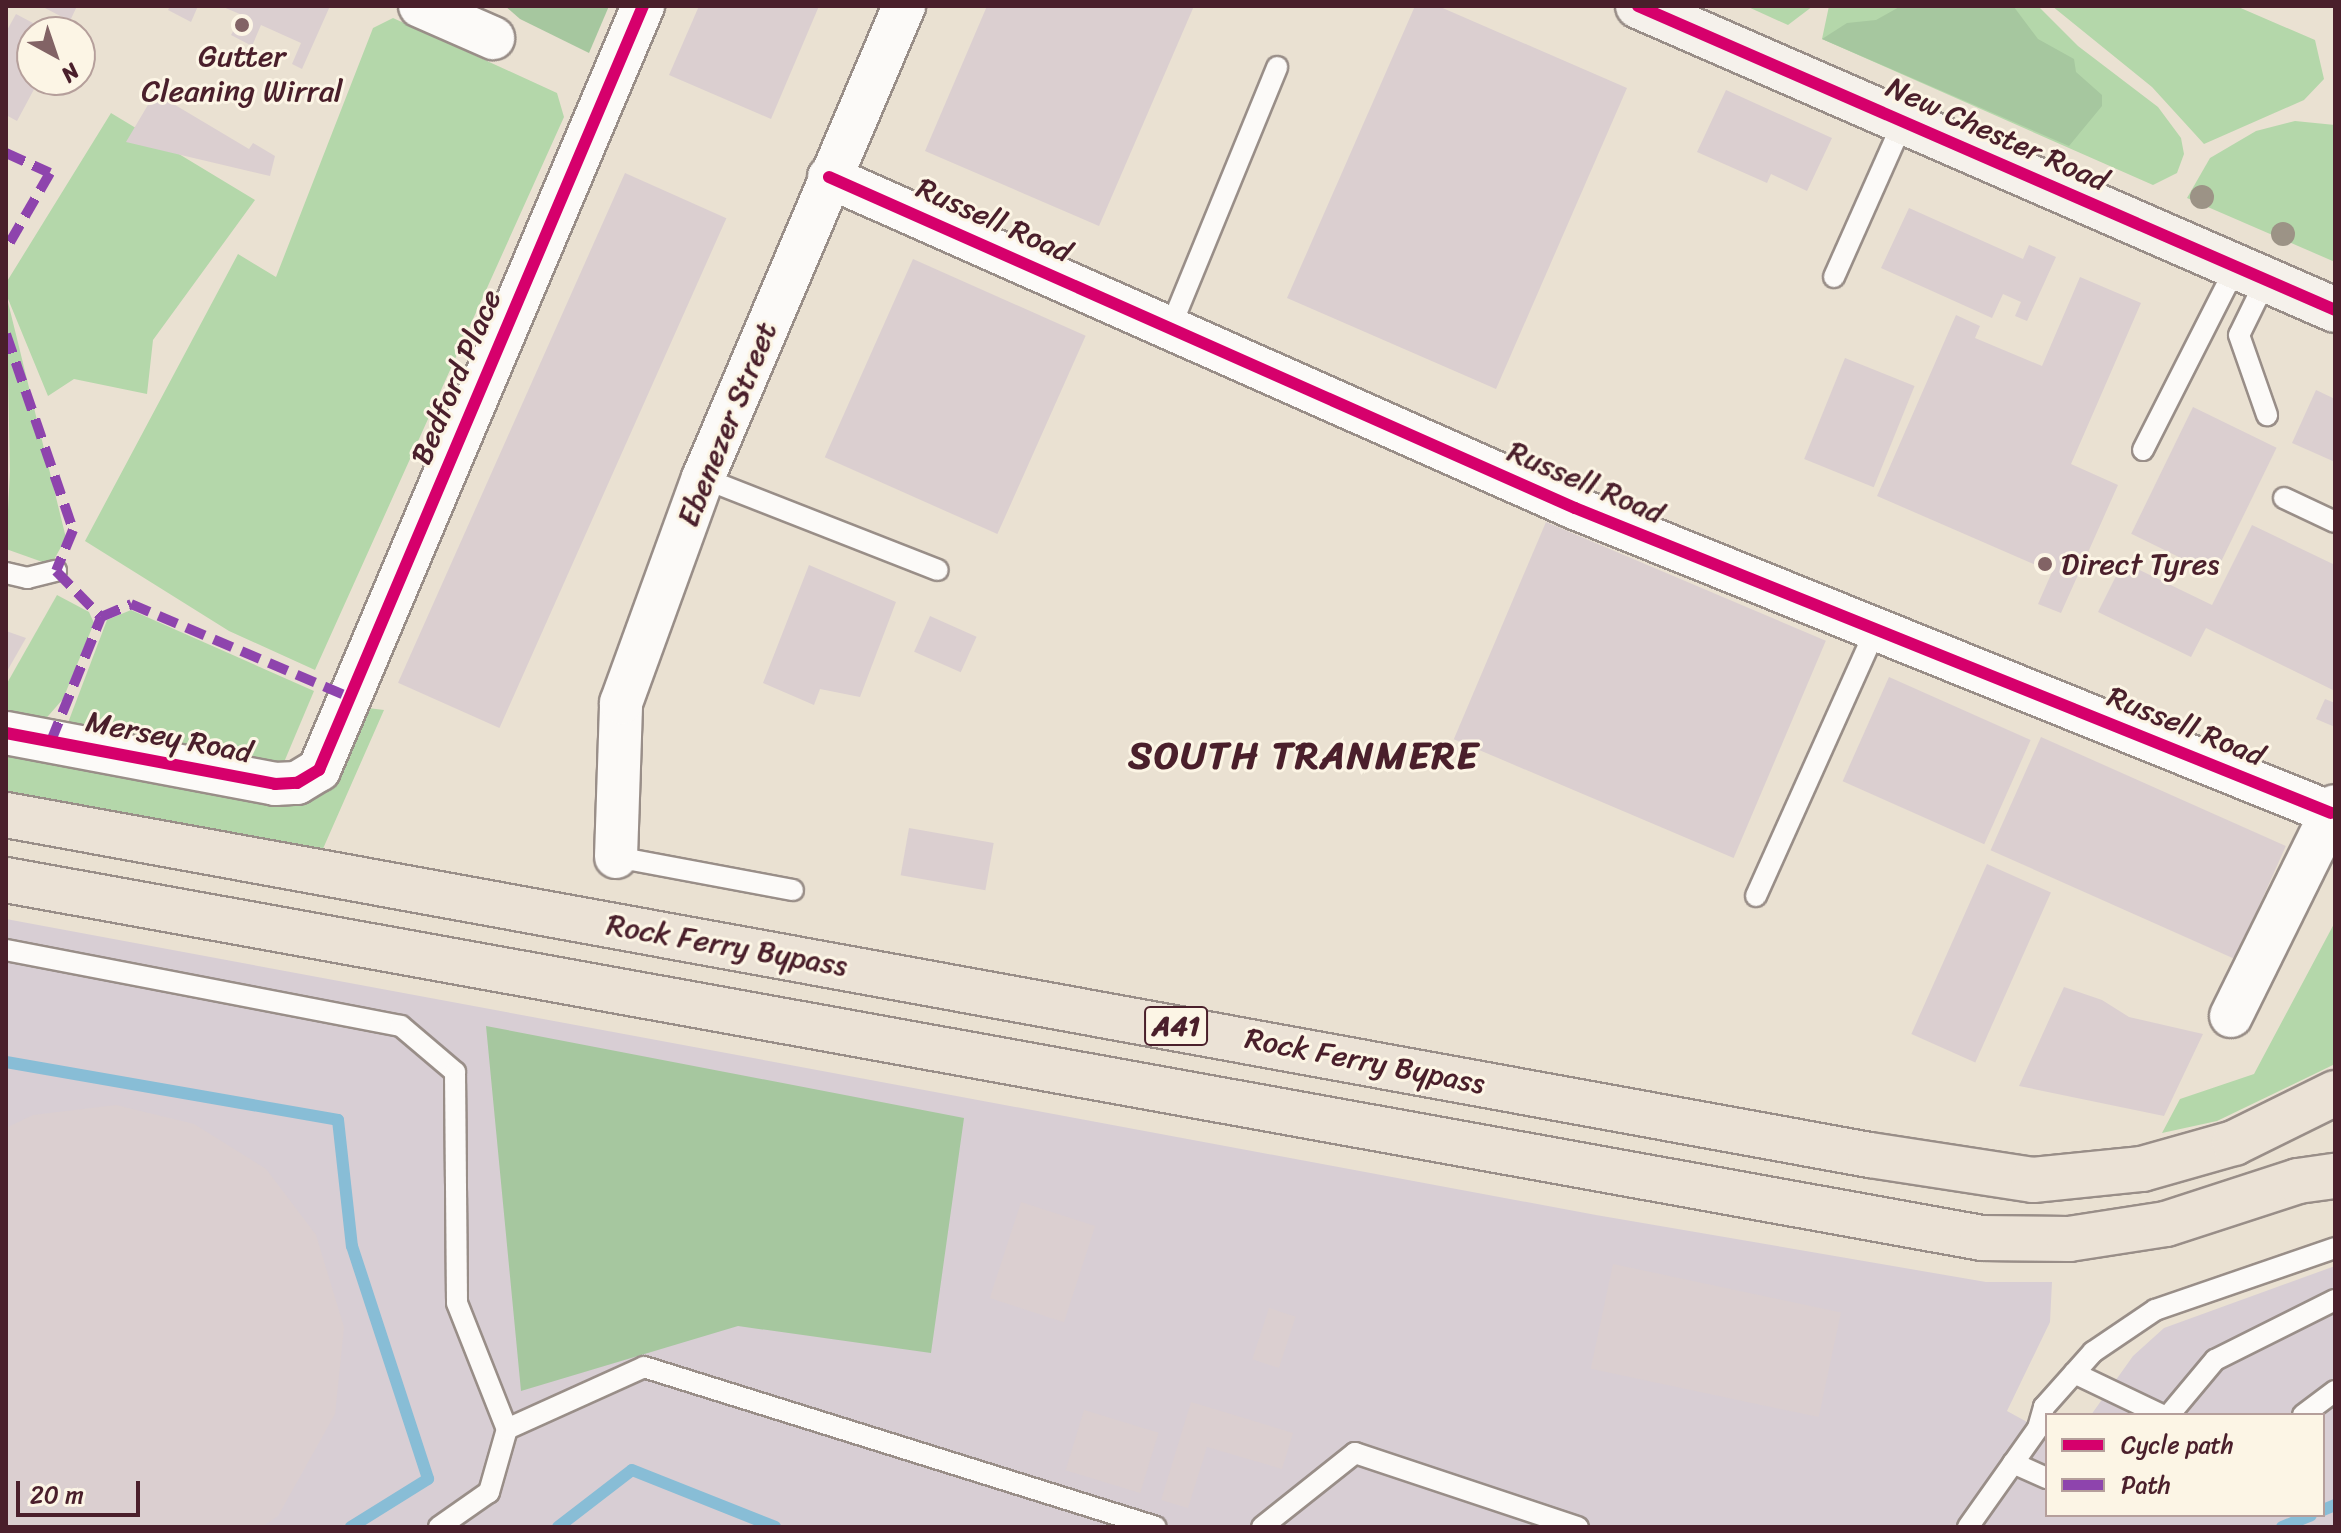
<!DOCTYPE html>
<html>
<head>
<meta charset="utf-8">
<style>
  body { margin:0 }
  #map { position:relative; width:2341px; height:1533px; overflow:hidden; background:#eae1d2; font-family:Sriracha,sans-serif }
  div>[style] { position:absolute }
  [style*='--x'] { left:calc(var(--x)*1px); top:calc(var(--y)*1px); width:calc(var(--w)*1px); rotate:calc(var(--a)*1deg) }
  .industrial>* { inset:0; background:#d8ced4 }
  .green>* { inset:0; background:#b4d7aa }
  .forest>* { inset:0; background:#a6c79f }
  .stream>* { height:12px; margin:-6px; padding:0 6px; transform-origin:6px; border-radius:6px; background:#88bdd6 }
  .building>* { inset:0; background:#dbcfd0; transform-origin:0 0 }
  .roads { filter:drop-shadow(2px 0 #998e88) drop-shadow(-2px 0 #998e88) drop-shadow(0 2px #998e88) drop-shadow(0 -2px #998e88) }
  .lane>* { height:20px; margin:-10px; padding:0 10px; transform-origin:10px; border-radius:10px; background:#fcfaf8 }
  .street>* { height:42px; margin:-21px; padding:0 21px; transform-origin:21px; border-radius:21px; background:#fcfaf8 }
  .secondary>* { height:44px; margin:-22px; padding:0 22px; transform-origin:22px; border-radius:22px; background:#f5f1eb }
  .highway>* { height:44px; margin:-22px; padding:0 22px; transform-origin:22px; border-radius:22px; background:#ebe2d6 }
  .quiet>* { height:10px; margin-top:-5px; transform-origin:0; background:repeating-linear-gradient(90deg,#8e44ad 0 20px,transparent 0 30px) }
  .cycleway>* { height:12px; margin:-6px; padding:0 6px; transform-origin:6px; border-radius:6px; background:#d6006c }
  .trees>* { width:24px; height:24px; margin:-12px; border-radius:50%; background:#9c9386 }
  .dots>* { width:22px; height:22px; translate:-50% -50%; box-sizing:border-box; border:4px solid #fcf5e5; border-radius:50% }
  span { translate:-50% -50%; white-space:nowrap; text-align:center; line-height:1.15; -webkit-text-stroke:6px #fcf5e5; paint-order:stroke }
  .shield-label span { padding:2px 6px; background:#fcf5e5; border:2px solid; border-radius:6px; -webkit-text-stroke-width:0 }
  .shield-label { font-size:28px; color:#4a1f2b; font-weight:700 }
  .poi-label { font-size:30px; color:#4a1f2b }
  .left { translate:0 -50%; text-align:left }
  .street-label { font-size:30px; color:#4a1f2b }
  .district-label { font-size:38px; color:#4a1f2b; font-weight:700; letter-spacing:2px }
  .frame { position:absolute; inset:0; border:8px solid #4a1f2b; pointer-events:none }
  .legend { position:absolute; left:2045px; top:1413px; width:280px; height:104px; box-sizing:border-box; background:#fcf5e5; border:2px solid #b59f9b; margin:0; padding:10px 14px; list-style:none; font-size:24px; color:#4a1f2b }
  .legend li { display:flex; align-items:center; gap:16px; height:40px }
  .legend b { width:40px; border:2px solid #b59f9b }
  .north { position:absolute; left:16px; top:16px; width:80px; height:80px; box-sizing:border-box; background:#fcf5e5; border:2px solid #b59f9b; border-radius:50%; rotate:140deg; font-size:22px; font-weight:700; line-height:32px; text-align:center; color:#4a1f2b }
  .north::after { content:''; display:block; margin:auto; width:28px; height:36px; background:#826365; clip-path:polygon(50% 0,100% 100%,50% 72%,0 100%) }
  .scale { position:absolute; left:16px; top:1481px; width:124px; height:36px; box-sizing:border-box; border:4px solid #4a1f2b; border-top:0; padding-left:10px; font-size:24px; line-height:28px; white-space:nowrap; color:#4a1f2b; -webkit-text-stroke:6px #fcf5e5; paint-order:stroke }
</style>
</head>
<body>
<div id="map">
  <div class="industrial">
    <i style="clip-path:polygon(6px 919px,1596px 1215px,1986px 1282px,2052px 1282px,2050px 1322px,2007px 1411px,2047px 1433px,2047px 1515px,2323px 1515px,2323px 1415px,2091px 1415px,2133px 1356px,2164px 1328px,2335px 1266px,2335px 1527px,6px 1527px)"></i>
  </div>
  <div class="green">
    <i style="clip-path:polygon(1746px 6px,1813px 6px,1788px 25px)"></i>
    <i style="clip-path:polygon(1829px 6px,2038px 6px,2078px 46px,2158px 107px,2181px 138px,2184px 154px,2177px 173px,2153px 185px,1822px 39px)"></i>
    <i style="clip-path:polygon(2052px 6px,2236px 6px,2315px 40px,2324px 79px,2304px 100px,2204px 144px,2152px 87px)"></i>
    <i style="clip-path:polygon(393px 18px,557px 93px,564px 117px,315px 670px,229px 631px,85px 541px,238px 254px,276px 277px,373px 28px)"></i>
    <i style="clip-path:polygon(111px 113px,255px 200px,153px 340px,147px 394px,74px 379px,48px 396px,6px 294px,66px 538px,51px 565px,6px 549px,10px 471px,6px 283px)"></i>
    <i style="clip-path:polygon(2295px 121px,2335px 125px,2335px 262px,2187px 198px,2210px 158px,2256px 131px)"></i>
    <i style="clip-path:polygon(57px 595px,89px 612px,94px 623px,63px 699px,42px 723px,6px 718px,6px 685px)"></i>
    <i style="clip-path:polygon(131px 610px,314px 691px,282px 767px,66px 728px,107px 620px)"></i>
    <i style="clip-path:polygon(368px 708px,384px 710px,322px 851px,6px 793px,6px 755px,266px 804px,315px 798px,344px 766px)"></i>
    <i style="clip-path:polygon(2335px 922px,2335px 1064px,2217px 1121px,2162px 1133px,2180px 1099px,2254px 1074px)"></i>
  </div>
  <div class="forest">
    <i style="clip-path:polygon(505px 6px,609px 6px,589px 53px,520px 19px)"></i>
    <i style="clip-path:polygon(1901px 6px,2014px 7px,2038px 39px,2074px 59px,2076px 72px,2102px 95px,2102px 106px,2069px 146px,1822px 39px,1847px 23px,1876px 20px)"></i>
    <i style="clip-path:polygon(486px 1026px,964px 1118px,931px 1353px,738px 1326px,521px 1391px)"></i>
  </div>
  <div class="stream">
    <i style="--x:6;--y:1062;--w:337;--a:9.9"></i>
    <i style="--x:338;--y:1120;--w:127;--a:83.7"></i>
    <i style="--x:352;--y:1246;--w:245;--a:71.9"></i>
    <i style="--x:428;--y:1479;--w:91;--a:148.1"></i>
    <i style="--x:2323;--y:1510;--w:13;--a:-23"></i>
    <i style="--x:558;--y:1527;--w:93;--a:-37.6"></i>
    <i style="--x:632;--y:1470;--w:154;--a:21.7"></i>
    <i style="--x:2282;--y:1527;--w:31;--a:-22"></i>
  </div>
  <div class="building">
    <i style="clip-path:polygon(41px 6px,77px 6px,70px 21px)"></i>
    <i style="clip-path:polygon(170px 6px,198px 6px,191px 22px,168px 10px)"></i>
    <i style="clip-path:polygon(221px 6px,330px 6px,302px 69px,292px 64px,301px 43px,261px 25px,252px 46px,231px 35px,242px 15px)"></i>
    <i style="clip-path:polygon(699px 6px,819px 6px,771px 119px,669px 75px)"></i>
    <i style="clip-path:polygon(987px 6px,1194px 6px,1099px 226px,925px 151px)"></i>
    <i style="clip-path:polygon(1415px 6px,1438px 6px,1627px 88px,1496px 389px,1287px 298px)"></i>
    <i style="clip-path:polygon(16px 14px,50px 32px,32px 32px,32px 80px,39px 80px,17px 121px,6px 115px,6px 32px)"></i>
    <i style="clip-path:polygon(1726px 90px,1832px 138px,1807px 191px,1771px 174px,1767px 183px,1697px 152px)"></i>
    <i style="clip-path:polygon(155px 93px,249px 149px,253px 143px,275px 156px,270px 176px,126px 142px)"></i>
    <i style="left:625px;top:173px;width:111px;height:558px;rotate:24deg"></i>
    <i style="clip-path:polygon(1909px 208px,2023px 259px,2029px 245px,2056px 257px,2027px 321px,2015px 316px,2021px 302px,2003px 294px,1992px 318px,1881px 268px)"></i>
    <i style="left:913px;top:259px;width:189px;height:217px;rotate:24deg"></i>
    <i style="clip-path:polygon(2080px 277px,2141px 303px,2071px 464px,2118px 485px,2061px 613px,2038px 604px,2052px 572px,1877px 496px,1956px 315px,1980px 326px,1975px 338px,2042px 366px)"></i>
    <i style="left:1845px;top:358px;width:75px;height:109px;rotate:22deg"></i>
    <i style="clip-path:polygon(2316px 390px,2335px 399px,2335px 462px,2292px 443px)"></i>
    <i style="left:2193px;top:407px;width:93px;height:141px;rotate:26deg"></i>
    <i style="left:1546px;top:522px;width:304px;height:236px;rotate:23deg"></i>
    <i style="clip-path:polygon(2252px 525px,2335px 565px,2335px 691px,2206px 628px,2191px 657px,2098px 612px,2123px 562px,2212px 605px)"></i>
    <i style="clip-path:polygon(809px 565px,896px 602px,860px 697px,820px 689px,814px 705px,763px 683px)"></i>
    <i style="left:930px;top:616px;width:51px;height:39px;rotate:24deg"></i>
    <i style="clip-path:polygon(6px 631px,26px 638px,6px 673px)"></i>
    <i style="left:1889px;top:677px;width:155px;height:114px;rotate:24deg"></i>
    <i style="clip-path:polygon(2325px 699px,2335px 703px,2335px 727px,2316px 719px)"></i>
    <i style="left:2041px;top:737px;width:268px;height:124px;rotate:24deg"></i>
    <i style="left:909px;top:828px;width:86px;height:48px;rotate:10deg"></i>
    <i style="left:1987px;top:864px;width:70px;height:186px;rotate:24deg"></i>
    <i style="clip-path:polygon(2064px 987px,2102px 1000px,2129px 1017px,2203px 1034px,2164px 1116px,2019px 1086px)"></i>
    <i style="clip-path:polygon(116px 1105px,194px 1124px,266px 1169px,316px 1235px,344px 1327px,335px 1414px,278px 1516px,262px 1527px,6px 1527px,6px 1128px,33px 1115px)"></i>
    <i style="left:1021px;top:1202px;width:78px;height:101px;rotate:18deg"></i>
    <i style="left:1613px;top:1264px;width:233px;height:107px;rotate:12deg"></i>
    <i style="left:1269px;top:1308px;width:28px;height:54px;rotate:18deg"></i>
    <i style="clip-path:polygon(1191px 1402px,1293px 1433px,1282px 1469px,1207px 1447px,1188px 1508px,1161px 1500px)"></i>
    <i style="left:1084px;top:1410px;width:78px;height:63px;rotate:17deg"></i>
  </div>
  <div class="roads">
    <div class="lane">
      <i style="--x:1834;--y:277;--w:172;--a:-66"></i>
      <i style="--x:2266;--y:280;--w:61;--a:116.1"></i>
      <i style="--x:2239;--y:335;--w:85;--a:70.7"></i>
      <i style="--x:1171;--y:326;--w:280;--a:-67.7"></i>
      <i style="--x:2143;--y:450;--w:205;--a:-63.1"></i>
      <i style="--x:703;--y:478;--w:252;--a:21.4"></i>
      <i style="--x:2284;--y:498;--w:56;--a:25.2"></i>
      <i style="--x:6;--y:573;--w:22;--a:13"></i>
      <i style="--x:27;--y:578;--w:30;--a:-14"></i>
      <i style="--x:616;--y:857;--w:180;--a:10.6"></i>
      <i style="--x:1756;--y:896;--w:293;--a:-65.8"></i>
      <i style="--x:6;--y:950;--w:402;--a:10.9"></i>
      <i style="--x:401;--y:1026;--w:71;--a:40.4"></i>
      <i style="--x:455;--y:1072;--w:231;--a:89.5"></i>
      <i style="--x:457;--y:1303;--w:136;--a:68.4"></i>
      <i style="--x:507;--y:1429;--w:66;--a:105.9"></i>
      <i style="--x:489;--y:1492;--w:61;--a:145"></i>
      <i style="--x:2074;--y:1373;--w:98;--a:25.5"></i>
      <i style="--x:2169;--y:1415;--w:72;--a:-50.1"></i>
      <i style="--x:2215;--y:1360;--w:134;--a:-26.6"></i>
      <i style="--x:2303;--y:1415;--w:40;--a:-37"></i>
      <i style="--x:507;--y:1429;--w:150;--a:-24.3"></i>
      <i style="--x:644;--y:1367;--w:536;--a:17.35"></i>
      <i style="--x:2013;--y:1463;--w:37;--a:24"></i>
      <i style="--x:1262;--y:1527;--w:119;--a:-38.5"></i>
      <i style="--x:1355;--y:1453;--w:235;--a:18.4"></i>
      <i style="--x:1968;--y:1527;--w:121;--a:-54.7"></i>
      <i style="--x:2038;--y:1428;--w:22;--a:-74"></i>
      <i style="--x:2044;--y:1407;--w:74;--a:-48.3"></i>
      <i style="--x:2093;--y:1352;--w:75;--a:-34.1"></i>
      <i style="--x:2155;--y:1310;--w:190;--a:-19"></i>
    </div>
    <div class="street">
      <i style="--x:420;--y:6;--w:80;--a:23.7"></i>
      <i style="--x:829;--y:177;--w:816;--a:23.93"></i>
      <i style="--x:1575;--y:508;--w:815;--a:21.97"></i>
      <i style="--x:6;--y:733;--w:274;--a:10.7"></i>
      <i style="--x:275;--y:784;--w:22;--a:-3"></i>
      <i style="--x:297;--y:783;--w:26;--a:-31"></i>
      <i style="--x:319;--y:770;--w:830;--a:-67.02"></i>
      <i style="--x:616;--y:857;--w:154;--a:-88.1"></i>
      <i style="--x:621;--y:703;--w:239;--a:-70"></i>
      <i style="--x:703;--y:478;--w:513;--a:-66.93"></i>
      <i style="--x:2231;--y:1016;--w:234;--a:-63.7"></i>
    </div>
    <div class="secondary">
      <i style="--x:1638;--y:6;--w:760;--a:23.56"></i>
    </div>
    <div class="highway">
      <i style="--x:6;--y:815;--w:1895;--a:10.34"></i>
      <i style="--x:1870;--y:1155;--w:165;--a:8.7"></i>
      <i style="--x:2033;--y:1180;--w:110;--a:-5.8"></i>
      <i style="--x:2142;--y:1169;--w:96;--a:-15.8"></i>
      <i style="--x:2234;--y:1143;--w:113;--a:-26.3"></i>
      <i style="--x:6;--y:880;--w:2008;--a:10.27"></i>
      <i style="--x:1982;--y:1238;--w:87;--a:0.7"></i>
      <i style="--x:2069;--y:1239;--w:98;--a:-8.8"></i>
      <i style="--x:2166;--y:1224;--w:139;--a:-18"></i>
      <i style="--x:2298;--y:1181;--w:37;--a:-8"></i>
    </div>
  </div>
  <div class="quiet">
    <i style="--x:6;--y:153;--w:48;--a:24.4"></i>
    <i style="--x:50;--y:173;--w:88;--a:120.1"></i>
    <i style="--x:6;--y:334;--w:207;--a:71.1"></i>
    <i style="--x:73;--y:530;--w:44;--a:112.5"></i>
    <i style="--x:56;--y:571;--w:64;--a:45.6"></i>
    <i style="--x:51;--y:741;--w:134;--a:-68"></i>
    <i style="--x:101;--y:617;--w:33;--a:-23"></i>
    <i style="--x:131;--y:604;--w:237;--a:23.1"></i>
  </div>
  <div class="cycleway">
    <i style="--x:1638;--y:6;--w:760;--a:23.56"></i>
    <i style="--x:829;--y:177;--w:816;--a:23.93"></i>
    <i style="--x:1575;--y:508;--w:815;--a:21.97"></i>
    <i style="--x:6;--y:733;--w:274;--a:10.7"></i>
    <i style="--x:275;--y:784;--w:22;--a:-3"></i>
    <i style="--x:297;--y:783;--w:26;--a:-31"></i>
    <i style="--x:319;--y:770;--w:830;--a:-67.02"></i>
  </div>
  <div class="trees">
    <i style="left:2202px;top:197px"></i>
    <i style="left:2283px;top:234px"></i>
  </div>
  <div class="dots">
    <i style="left:242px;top:25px;background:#826365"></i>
    <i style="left:2045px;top:564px;background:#826365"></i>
  </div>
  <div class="shield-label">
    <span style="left:1176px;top:1026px">A41</span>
  </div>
  <div class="poi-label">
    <span style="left:242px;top:73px">Gutter<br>Cleaning Wirral</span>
    <span class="left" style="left:2061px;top:564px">Direct Tyres</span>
  </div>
  <div class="street-label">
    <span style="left:1997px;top:134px;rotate:24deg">New Chester Road</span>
    <span style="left:994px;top:220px;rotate:24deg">Russell Road</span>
    <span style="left:456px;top:377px;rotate:-67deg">Bedford Place</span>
    <span style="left:727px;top:424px;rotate:-68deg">Ebenezer Street</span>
    <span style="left:1586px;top:482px;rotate:23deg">Russell Road</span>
    <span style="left:2186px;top:726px;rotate:22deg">Russell Road</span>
    <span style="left:169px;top:737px;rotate:11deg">Mersey Road</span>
    <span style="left:727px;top:945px;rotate:10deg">Rock Ferry Bypass</span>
    <span style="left:1365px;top:1061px;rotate:11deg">Rock Ferry Bypass</span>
  </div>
  <div class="district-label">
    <span style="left:1304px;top:756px">SOUTH TRANMERE</span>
  </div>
  <div class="frame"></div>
  <ul class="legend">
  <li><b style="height:10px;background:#d6006c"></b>Cycle path</li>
  <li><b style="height:10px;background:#8e44ad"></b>Path</li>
  </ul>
  <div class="north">N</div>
  <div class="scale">20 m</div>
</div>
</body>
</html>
